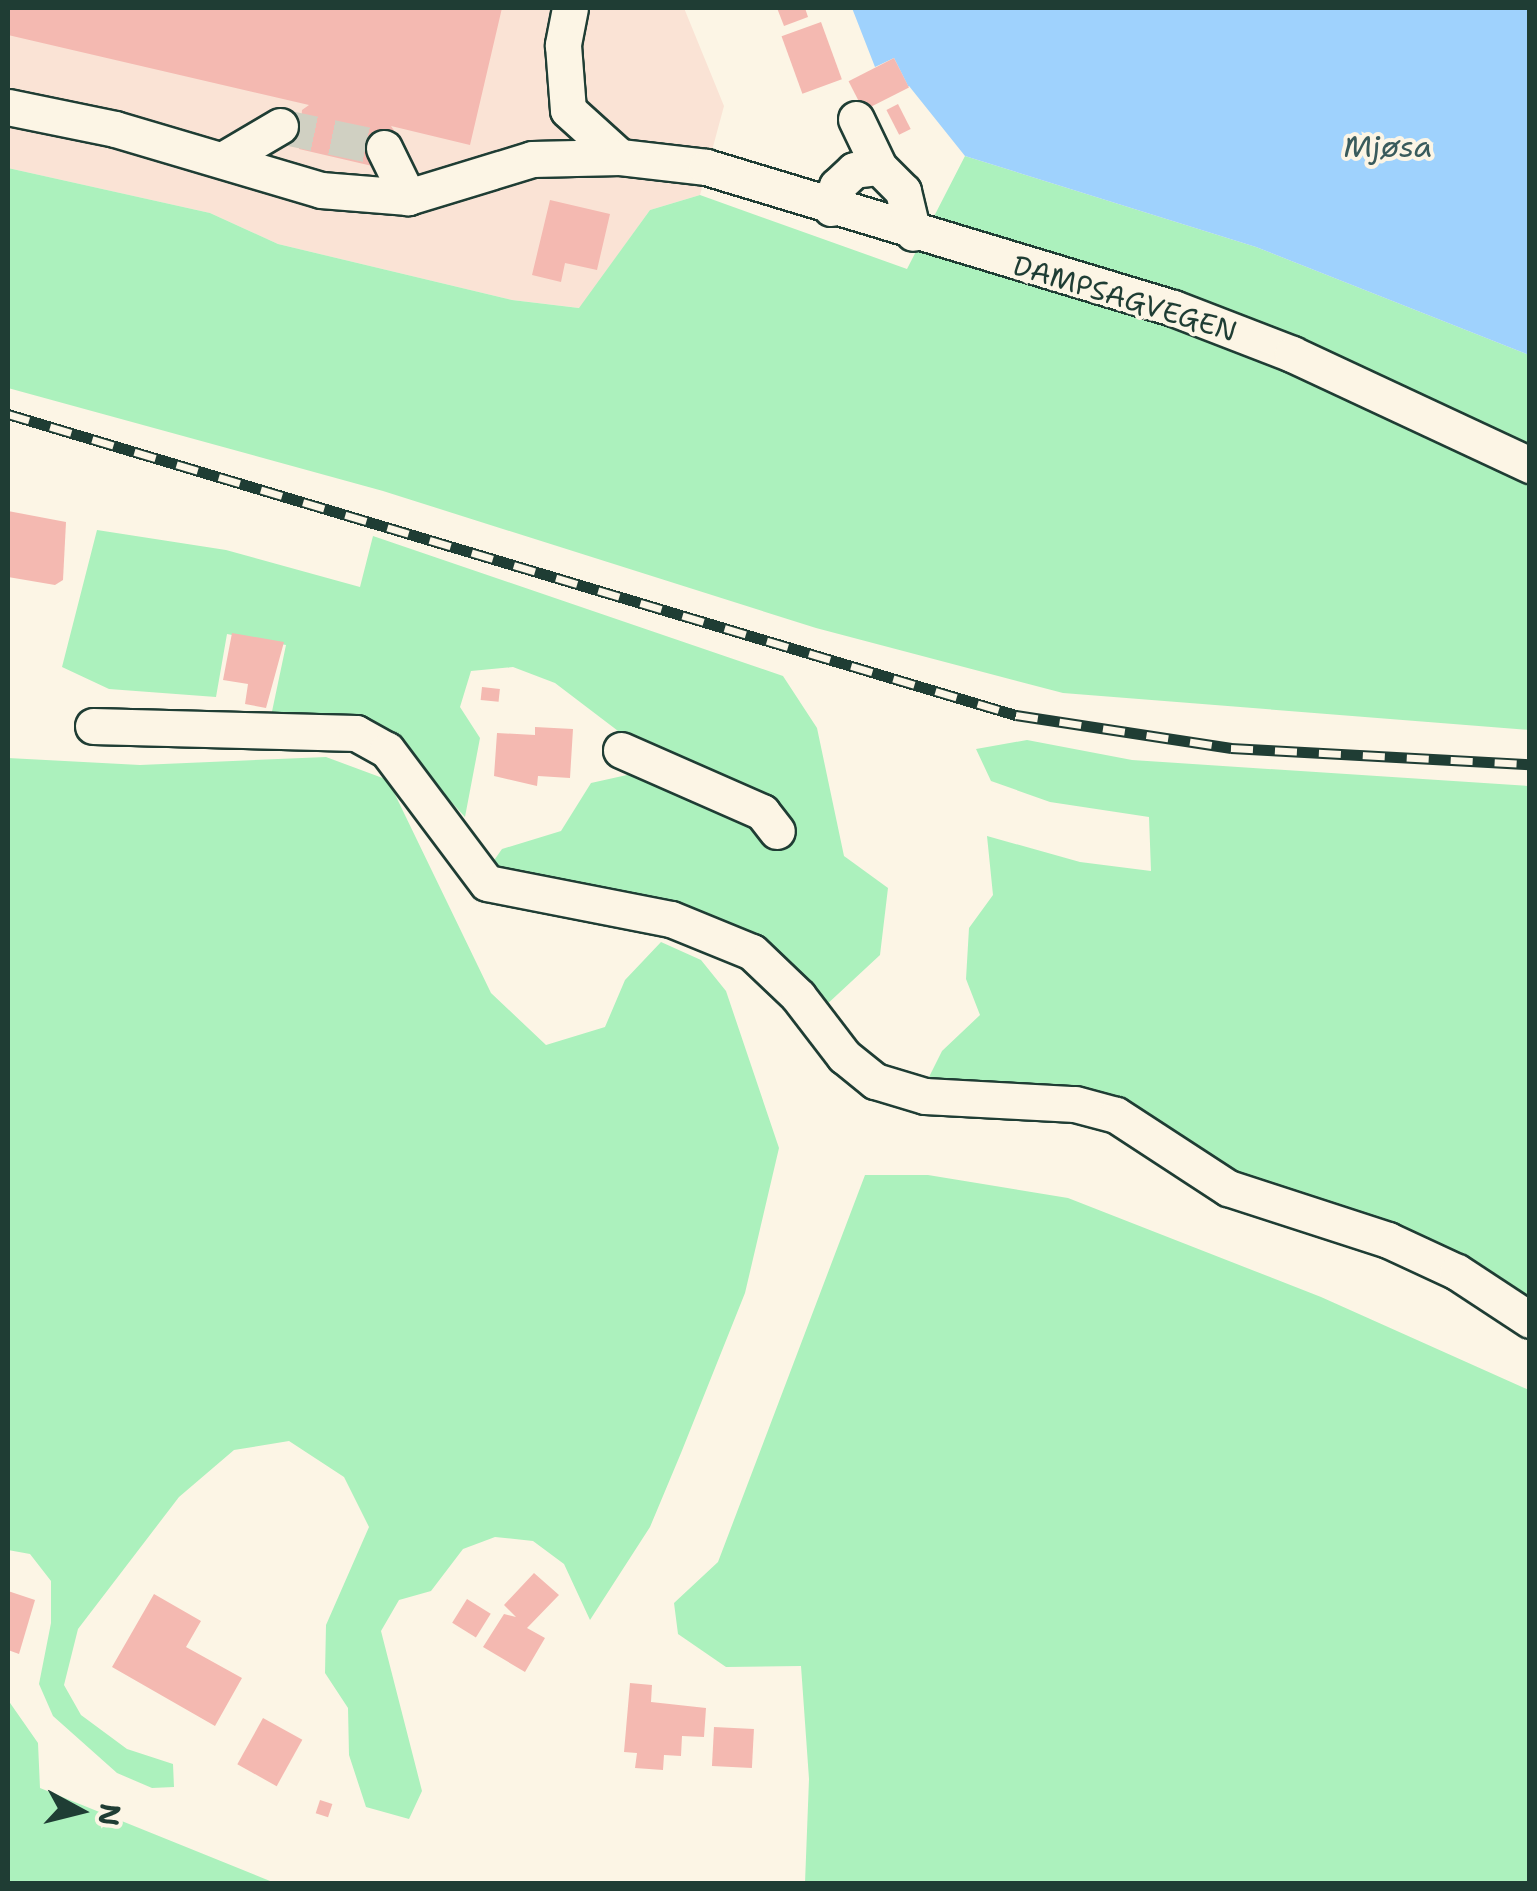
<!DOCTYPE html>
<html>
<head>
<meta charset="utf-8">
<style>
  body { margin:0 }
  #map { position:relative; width:1537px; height:1891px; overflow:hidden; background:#fcf5e5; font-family:"Shantell Sans",sans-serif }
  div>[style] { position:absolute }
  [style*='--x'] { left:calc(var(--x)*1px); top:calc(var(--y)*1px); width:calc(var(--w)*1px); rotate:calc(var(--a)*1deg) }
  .built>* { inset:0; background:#fae3d5 }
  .green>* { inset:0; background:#acf1bd }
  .water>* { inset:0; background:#9fd2fd }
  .pier>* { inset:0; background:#fcf5e5 }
  .building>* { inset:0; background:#f4b9b1; transform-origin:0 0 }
  .minor-tunnel>* { height:35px; margin-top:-17.5px; transform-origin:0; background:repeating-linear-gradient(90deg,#d0d0c2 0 35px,transparent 0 53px) }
  .roads { filter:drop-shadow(2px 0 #1f3d34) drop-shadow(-2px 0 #1f3d34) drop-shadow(0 2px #1f3d34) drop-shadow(0 -2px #1f3d34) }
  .minor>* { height:35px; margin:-17.5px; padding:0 17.5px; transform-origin:17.5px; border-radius:17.5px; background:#fcf5e5 }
  .rail>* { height:11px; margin-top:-5.5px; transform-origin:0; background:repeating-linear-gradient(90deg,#fcf5e5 0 22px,#1f3d34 0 44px); box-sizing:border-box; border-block:2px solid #1f3d34 }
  span { translate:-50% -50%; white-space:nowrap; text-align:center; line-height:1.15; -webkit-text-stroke:8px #fcf5e5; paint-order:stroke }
  .street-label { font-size:28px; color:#1f3d34 }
  .water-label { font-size:30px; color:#395b5c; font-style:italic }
  .frame { position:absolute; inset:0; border:10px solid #1f3d34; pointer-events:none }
  .north { position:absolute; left:30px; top:1761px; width:100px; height:100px; -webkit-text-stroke:8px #fcf5e5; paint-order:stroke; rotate:97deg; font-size:28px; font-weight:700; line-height:40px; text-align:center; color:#1f3d34 }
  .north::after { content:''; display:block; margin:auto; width:35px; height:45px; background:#1f3d34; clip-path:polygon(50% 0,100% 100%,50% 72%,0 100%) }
</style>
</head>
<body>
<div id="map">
  <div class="built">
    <i style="clip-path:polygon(8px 8px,684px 8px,724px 106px,700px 195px,650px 210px,580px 308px,512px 300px,278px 244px,210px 213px,8px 168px)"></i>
  </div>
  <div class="green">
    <i style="clip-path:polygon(965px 156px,1256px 247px,1529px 355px,1529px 730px,1063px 693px,816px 628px,383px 491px,8px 388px,8px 168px,210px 213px,278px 244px,512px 300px,579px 308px,650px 210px,700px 195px,907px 269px)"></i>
    <i style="clip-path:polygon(97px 530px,226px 550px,360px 587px,373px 536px,783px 676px,817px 728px,844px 856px,888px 888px,880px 955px,824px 1007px,810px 988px,490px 866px,502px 849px,561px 831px,591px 783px,627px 775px,647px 753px,555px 683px,513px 667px,471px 671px,460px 707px,480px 738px,465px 817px,406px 753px,270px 721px,286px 645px,227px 634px,216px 697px,109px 689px,62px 667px)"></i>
    <i style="clip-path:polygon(1027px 740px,1132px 760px,1529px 786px,1529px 1305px,1249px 1183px,1153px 1121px,928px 1079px,942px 1051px,980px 1015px,966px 979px,969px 928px,993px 895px,987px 836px,1080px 862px,1151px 871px,1149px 817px,1050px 802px,991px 781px,976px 749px)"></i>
    <i style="clip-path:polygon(326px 757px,388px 780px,491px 993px,546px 1045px,605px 1027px,625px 980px,661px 942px,701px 960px,726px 991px,779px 1148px,745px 1293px,681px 1453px,650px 1527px,590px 1620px,564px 1564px,533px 1541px,495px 1537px,463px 1549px,431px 1591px,399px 1600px,381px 1631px,422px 1791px,409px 1819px,366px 1807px,349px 1755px,348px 1708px,325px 1673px,326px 1625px,369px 1527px,344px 1477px,289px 1441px,234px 1450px,179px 1497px,78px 1629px,64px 1685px,81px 1715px,127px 1749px,173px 1764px,174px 1787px,152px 1788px,117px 1773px,53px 1716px,39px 1684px,51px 1623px,51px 1581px,30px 1554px,8px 1550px,8px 758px,140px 765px)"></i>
    <i style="clip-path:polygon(865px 1175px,928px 1175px,1068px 1198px,1321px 1297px,1529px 1390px,1529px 1883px,805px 1883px,809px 1779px,801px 1666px,726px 1667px,678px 1634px,674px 1603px,718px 1562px)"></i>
    <i style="clip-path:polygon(8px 1700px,38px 1743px,40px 1788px,275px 1883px,8px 1883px)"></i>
  </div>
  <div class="water">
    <i style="clip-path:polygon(828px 8px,1529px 8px,1529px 355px,1256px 247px,965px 156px,909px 86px,864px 105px)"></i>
  </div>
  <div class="pier">
    <i style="clip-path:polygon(823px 8px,852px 8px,875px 67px,894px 58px,908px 86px,863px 109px)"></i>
  </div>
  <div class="building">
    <i style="clip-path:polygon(8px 8px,502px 8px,470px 145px,391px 126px,395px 132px,389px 162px,381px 168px,299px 149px,302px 110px,309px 105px,8px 35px)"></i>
    <i style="clip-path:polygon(777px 8px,805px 8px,808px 17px,784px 26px)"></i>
    <i style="left:821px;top:22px;width:61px;height:42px;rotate:70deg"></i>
    <i style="left:894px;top:58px;width:33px;height:51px;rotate:63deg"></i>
    <i style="left:898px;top:104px;width:28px;height:13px;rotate:63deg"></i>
    <i style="clip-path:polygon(550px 200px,610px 214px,597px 270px,565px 263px,561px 282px,532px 275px)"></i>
    <i style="clip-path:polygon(8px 511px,66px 522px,63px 580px,55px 585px,8px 577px)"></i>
    <i style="clip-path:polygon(232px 633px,284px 642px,266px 708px,245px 704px,248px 684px,223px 680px)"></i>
    <i style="left:482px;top:687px;width:18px;height:13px;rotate:6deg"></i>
    <i style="clip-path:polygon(535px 727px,573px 729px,570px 778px,538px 776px,537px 786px,494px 776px,497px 733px,535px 735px)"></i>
    <i style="clip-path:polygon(534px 1573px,559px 1595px,527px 1628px,545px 1638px,525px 1672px,483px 1647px,504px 1614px,516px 1617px,504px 1605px)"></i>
    <i style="clip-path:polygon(8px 1591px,35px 1600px,19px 1654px,8px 1650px)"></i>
    <i style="clip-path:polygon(154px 1594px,201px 1621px,186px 1647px,242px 1678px,215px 1726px,112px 1667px)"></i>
    <i style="left:467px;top:1599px;width:28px;height:28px;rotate:32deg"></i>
    <i style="clip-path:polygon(630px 1683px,652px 1685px,651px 1702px,706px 1708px,704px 1737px,682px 1736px,681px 1756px,664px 1755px,663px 1770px,635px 1768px,637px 1753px,624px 1752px)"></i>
    <i style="left:263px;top:1718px;width:45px;height:53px;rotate:29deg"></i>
    <i style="left:714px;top:1727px;width:40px;height:39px;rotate:3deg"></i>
    <i style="left:320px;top:1800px;width:13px;height:14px;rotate:18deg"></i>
  </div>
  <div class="minor-tunnel">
    <i style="--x:280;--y:126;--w:106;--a:11.9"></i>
  </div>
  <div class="roads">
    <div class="minor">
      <i style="--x:570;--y:8;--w:38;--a:101"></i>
      <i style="--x:563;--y:45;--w:65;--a:85.6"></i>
      <i style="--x:568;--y:110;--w:70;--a:42.1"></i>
      <i style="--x:8;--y:107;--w:109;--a:11.6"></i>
      <i style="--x:115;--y:129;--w:215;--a:16.5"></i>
      <i style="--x:321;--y:190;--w:87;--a:4.6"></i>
      <i style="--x:408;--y:197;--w:130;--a:-17"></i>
      <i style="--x:532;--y:159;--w:88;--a:-1.3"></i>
      <i style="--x:620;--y:157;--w:87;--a:6.6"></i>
      <i style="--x:706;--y:167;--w:488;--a:16.8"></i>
      <i style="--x:1173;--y:308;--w:128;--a:21.1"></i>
      <i style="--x:1292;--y:354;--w:263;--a:25"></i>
      <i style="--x:856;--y:119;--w:53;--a:64.4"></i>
      <i style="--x:384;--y:148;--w:55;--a:63.9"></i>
      <i style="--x:224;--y:159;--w:65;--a:-30.5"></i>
      <i style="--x:831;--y:208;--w:23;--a:-75"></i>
      <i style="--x:837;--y:186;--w:23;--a:-43"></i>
      <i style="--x:854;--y:170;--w:25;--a:-7"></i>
      <i style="--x:879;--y:167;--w:34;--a:45"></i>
      <i style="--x:903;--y:191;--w:43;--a:76.6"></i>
      <i style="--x:93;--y:726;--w:263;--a:1.5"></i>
      <i style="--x:356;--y:733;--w:35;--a:29"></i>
      <i style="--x:387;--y:750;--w:166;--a:53.1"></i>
      <i style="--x:487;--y:883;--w:187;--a:11.1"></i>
      <i style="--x:671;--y:919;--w:87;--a:22.2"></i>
      <i style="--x:752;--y:952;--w:64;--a:43.7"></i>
      <i style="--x:798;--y:996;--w:76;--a:52.5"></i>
      <i style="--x:844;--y:1056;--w:40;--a:39"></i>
      <i style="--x:875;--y:1081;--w:52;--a:16.7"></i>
      <i style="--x:925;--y:1096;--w:150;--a:3.1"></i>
      <i style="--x:1075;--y:1104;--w:42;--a:15"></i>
      <i style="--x:1116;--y:1115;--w:134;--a:33.1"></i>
      <i style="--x:1228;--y:1188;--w:168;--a:18"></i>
      <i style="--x:1388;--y:1240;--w:76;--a:24.9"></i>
      <i style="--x:1457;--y:1272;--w:87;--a:33.3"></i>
      <i style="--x:621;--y:750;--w:154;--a:23.7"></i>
      <i style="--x:762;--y:812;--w:24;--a:52"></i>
    </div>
  </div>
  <div class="rail">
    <i style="--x:8;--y:414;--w:1052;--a:16.63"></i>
    <i style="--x:1016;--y:715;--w:218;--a:8.7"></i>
    <i style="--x:1231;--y:748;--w:299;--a:3.1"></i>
  </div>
  <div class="street-label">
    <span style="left:1125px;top:298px;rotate:17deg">DAMPSAGVEGEN</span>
  </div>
  <div class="water-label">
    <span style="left:1388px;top:147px">Mjøsa</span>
  </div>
  <div class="frame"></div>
  <div class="north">N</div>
</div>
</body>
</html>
